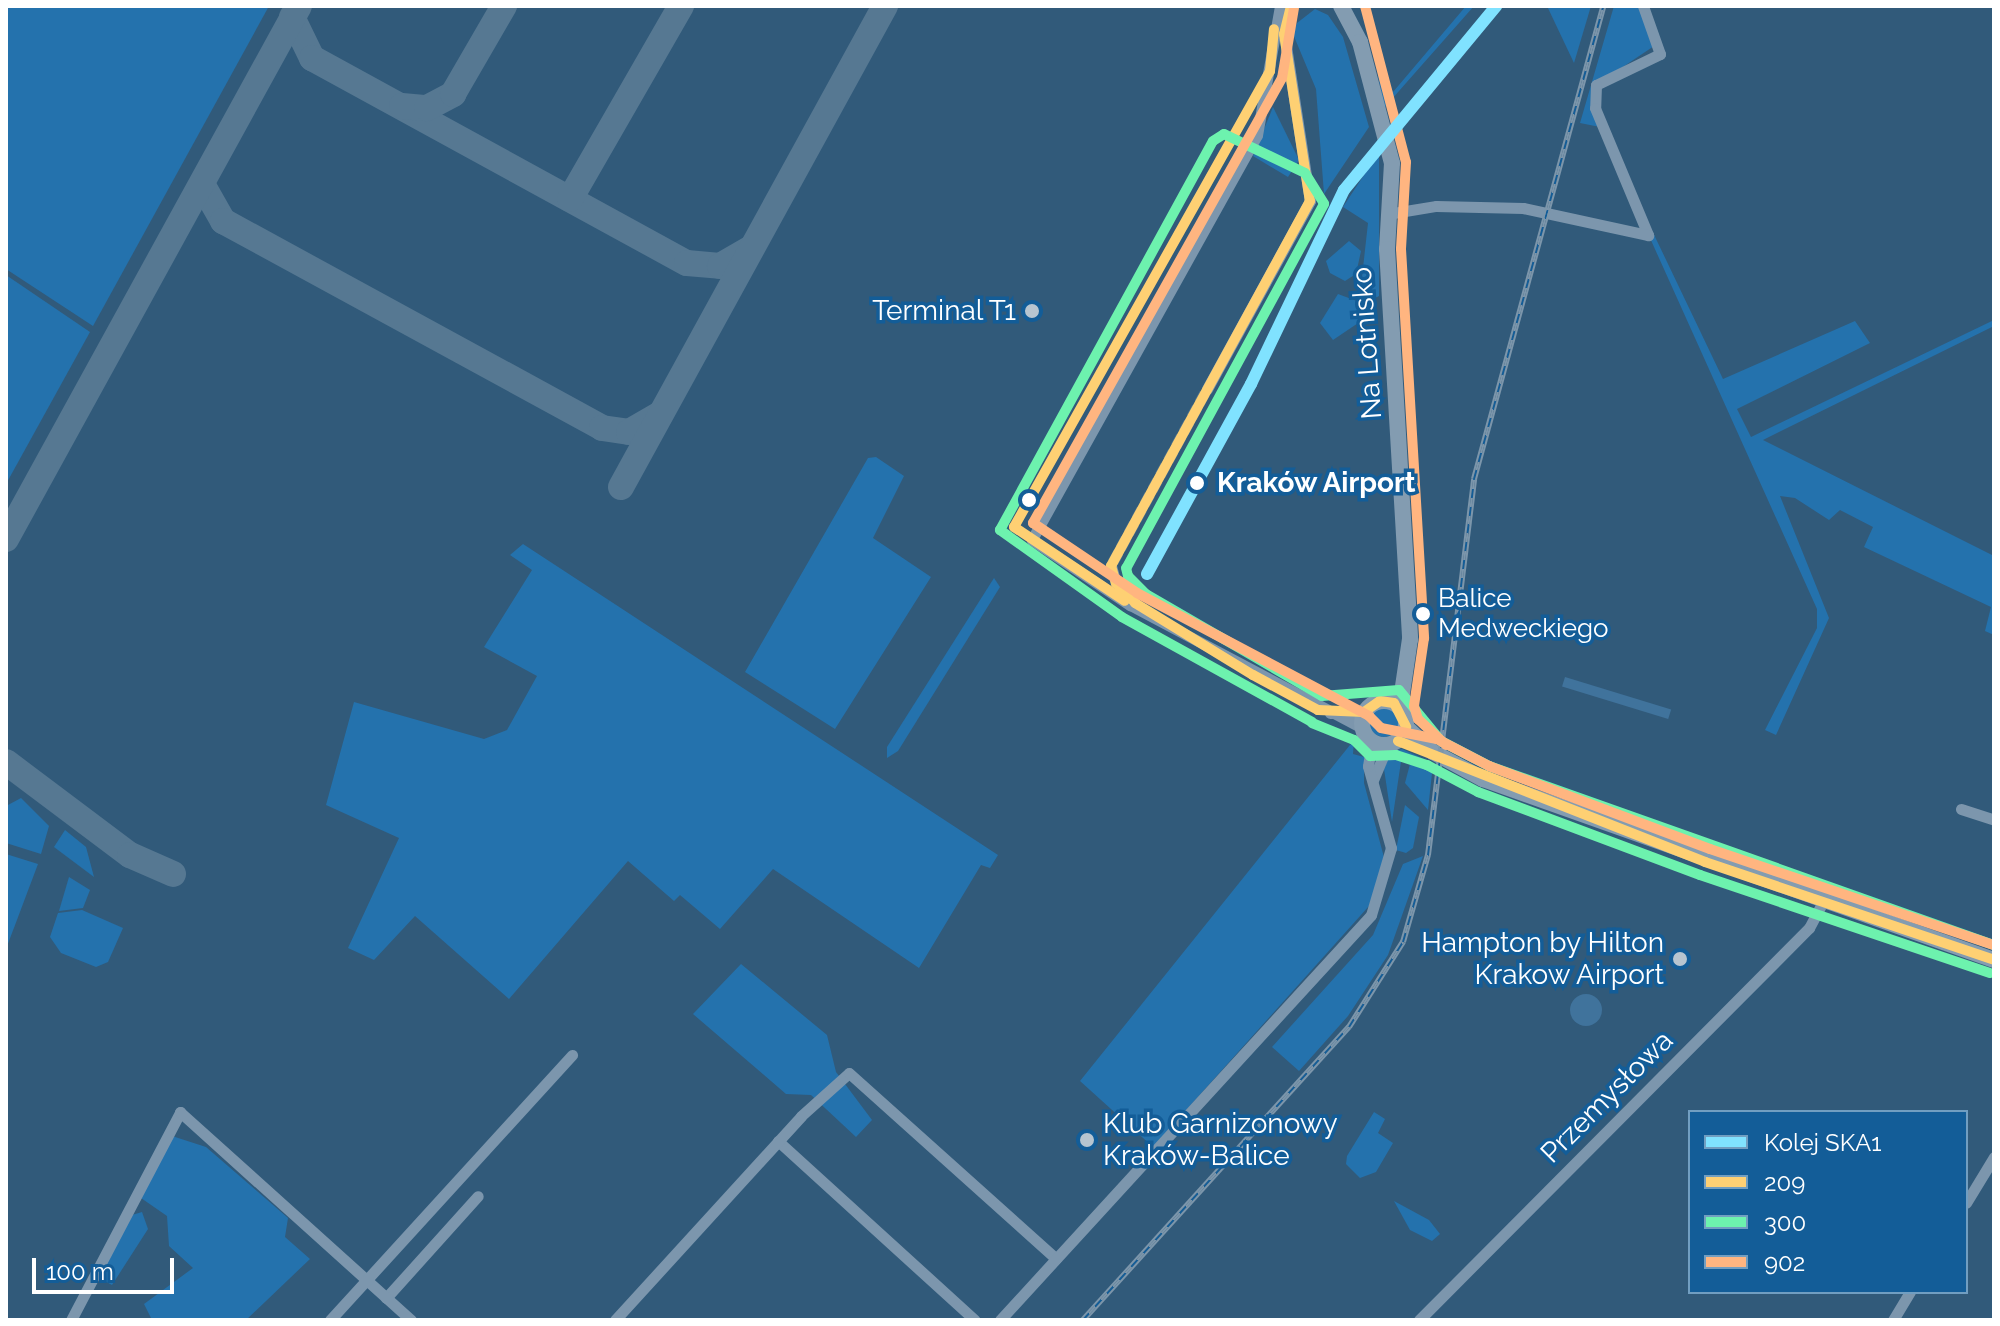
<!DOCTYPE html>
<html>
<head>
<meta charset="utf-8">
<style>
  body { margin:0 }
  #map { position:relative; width:2000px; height:1326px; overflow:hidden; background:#315a7a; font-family:Raleway,sans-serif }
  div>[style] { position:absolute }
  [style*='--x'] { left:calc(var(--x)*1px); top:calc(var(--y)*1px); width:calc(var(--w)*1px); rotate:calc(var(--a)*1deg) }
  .green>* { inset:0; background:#2472ad }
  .round { border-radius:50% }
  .water>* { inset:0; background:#40739c; transform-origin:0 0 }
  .taxiway>* { height:26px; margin:-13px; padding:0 13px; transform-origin:13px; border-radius:13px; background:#567892 }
  .minor-tunnel>* { height:11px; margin-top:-5.5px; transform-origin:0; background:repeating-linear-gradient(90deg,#50738e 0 11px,transparent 0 16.5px) }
  .minor>* { height:11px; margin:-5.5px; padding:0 5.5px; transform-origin:5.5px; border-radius:5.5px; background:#7c96ad }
  .secondary>* { height:16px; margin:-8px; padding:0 8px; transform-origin:8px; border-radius:8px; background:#839cb1 }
  .secondary>.ring { margin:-8px; padding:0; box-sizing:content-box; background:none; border:16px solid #839cb1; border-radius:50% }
  .rail>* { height:6px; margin-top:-3px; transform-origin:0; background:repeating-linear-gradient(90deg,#135d98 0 9px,#7c96ab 0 18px); box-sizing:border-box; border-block:2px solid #7c96ab }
  .bus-1>* { height:10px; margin:-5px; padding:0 5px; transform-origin:5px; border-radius:5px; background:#fed073 }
  .bus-2>* { height:10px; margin:-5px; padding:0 5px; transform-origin:5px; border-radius:5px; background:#6df2ae }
  .bus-3>* { height:10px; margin:-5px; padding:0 5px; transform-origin:5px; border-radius:5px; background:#ffb580 }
  .rail-1>* { height:12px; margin:-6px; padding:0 6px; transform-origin:6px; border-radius:6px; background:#80e2ff }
  .dots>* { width:22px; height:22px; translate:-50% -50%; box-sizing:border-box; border:4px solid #135d98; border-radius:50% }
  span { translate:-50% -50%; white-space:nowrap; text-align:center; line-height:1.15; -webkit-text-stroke:7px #135d98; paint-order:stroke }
  .bus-label { font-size:26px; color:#fff }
  .left { translate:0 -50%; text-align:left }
  .poi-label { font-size:28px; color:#fff }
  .right { translate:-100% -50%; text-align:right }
  .street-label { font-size:28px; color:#fff }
  .stop-label { font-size:28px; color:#fff; font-weight:700 }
  .frame { position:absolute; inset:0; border:8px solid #fff; pointer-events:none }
  .legend { position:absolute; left:1688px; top:1110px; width:280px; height:184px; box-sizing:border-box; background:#135d98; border:2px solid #719ec1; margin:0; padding:10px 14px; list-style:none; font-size:24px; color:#fff }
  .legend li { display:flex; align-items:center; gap:16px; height:40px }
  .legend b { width:40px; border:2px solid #719ec1 }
  .scale { position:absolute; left:32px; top:1258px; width:142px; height:36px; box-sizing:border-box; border:4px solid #fff; border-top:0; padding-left:10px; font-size:24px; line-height:28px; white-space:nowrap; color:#fff; -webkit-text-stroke:6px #135d98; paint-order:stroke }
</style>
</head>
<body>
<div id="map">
  <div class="green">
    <i style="clip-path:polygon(6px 6px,269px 6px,93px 326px,6px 269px)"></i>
    <i style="clip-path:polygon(1466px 6px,1474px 6px,1384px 108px,1378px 75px,1384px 72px,1393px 92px)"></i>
    <i style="clip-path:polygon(1547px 6px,1591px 6px,1574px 63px)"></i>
    <i style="clip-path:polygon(1614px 6px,1643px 6px,1657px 44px,1596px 85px,1603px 128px,1723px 379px,1855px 321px,1870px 343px,1737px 409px,1751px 437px,1994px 320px,1994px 326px,1763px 440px,1994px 556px,1994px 635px,1985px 631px,1991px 607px,1864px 547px,1873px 527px,1840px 510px,1829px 520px,1795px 498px,1780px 496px,1829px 618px,1776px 735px,1765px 730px,1817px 628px,1817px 609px,1600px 127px,1580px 123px)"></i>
    <i style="clip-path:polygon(1315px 9px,1328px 15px,1343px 37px,1369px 127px,1324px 194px,1316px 89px,1293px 34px,1297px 23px)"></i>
    <i style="clip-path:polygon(1273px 107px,1299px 160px,1288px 177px,1253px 156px)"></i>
    <i style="clip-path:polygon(1379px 152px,1379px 296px,1373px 299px,1361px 286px,1368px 223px,1343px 207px)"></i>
    <i style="clip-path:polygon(1349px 241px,1361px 251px,1356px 274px,1345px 281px,1330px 273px,1326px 261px)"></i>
    <i style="clip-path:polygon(6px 275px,90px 332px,6px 484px)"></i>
    <i style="clip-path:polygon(1338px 294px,1373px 307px,1373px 313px,1333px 340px,1320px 323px)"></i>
    <i style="clip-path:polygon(876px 457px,904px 476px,873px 538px,931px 577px,835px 729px,745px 672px,868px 458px)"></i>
    <i style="clip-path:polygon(523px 544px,998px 855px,990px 868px,981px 865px,919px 968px,773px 869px,720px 929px,680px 895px,674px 901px,628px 861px,509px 999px,415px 916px,374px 960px,348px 948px,399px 838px,326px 805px,354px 702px,484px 739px,507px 730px,537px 676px,484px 647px,532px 570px,510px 555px)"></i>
    <i style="clip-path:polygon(994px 578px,1000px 587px,898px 751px,887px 758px,887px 747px)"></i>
    <i class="round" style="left:1369px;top:707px;width:30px;height:30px"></i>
    <i style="clip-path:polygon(1354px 740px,1353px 754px,1364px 757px,1364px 783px,1385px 861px,1369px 906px,1153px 1147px,1080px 1081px)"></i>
    <i style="clip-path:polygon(1402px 749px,1424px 759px,1402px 755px,1392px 822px,1384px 769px,1391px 752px)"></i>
    <i style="clip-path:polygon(1428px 761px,1433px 764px,1428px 810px,1405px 783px,1410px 764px)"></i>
    <i style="clip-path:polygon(21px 798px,49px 826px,41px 854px,6px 843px,8px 805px)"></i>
    <i style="clip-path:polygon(1405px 805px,1419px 817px,1413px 848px,1406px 853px,1396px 850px)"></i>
    <i style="clip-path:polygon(65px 830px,86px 847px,94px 877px,54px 847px)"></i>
    <i style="clip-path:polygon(6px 854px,38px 864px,6px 949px)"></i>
    <i style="clip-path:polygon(1423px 856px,1388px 955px,1348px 1016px,1299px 1071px,1272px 1047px,1373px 935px,1403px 864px)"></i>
    <i style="clip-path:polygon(69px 877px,90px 890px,83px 908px,59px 911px)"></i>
    <i style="clip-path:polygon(82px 910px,123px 928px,108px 962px,96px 967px,61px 953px,50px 937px,58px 913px)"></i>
    <i style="clip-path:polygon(741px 964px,827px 1035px,836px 1072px,872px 1120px,856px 1137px,811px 1095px,786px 1094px,693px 1014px)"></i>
    <i style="clip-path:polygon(1374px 1112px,1385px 1119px,1378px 1133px,1393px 1143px,1376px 1172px,1360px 1178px,1346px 1164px,1347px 1156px)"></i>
    <i style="clip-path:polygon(172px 1136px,206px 1147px,288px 1218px,285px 1237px,310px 1259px,246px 1320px,152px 1320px,144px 1304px,193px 1268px,169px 1246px,167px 1216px,141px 1198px)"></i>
    <i style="clip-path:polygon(1394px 1201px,1429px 1220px,1440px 1234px,1432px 1241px,1410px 1230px)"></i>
    <i style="clip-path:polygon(142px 1212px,148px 1229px,112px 1285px,99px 1278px,132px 1215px)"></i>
  </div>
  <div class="water">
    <i style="left:1565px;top:677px;width:111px;height:10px;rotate:17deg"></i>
    <i class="round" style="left:1570px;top:994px;width:32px;height:32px"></i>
  </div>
  <div class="taxiway">
    <i style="--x:292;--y:17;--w:46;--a:64"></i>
    <i style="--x:312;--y:58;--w:427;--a:28.7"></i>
    <i style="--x:687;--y:263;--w:33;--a:5"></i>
    <i style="--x:720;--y:266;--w:34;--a:-30"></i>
    <i style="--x:402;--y:106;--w:25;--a:5"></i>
    <i style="--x:427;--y:108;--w:30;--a:-28"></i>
    <i style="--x:453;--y:94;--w:102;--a:-59.9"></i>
    <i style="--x:202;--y:184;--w:43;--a:60.4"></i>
    <i style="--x:223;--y:221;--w:432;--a:28.6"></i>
    <i style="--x:602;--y:428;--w:27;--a:8"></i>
    <i style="--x:629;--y:432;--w:36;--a:-30"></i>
    <i style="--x:570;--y:199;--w:223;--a:-60.1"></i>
    <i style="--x:621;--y:487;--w:549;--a:-61.24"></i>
    <i style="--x:6;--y:539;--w:608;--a:-61.2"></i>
    <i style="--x:6;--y:762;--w:155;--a:36.9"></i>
    <i style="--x:130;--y:855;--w:47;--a:23.8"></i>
  </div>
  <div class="minor-tunnel">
    <i style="--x:1113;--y:562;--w:197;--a:-61.5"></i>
  </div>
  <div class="minor">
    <i style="--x:1280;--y:6;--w:131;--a:100.1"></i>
    <i style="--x:1257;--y:135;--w:463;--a:119.1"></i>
    <i style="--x:1032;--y:540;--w:118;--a:33.6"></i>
    <i style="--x:1130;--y:605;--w:263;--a:27.9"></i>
    <i style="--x:1643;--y:6;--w:51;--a:70.5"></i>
    <i style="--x:1660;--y:54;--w:71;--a:154.2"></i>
    <i style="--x:1596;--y:85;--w:23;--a:92"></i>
    <i style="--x:1595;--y:108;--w:138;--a:67.3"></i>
    <i style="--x:1387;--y:214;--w:50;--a:-9.3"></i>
    <i style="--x:1436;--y:206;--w:87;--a:1.3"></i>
    <i style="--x:1523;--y:208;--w:128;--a:12.2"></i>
    <i style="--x:1207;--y:389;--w:214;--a:-61.3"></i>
    <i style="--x:1310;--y:201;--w:169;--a:-98.8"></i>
    <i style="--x:1284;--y:34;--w:29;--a:-76"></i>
    <i style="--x:1111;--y:566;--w:18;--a:74"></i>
    <i style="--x:1116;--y:583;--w:28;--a:46"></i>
    <i style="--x:1330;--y:713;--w:34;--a:-2"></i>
    <i style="--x:1373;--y:780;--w:38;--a:-67"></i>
    <i style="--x:1961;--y:809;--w:35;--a:18"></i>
    <i style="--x:778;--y:1141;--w:266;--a:42.3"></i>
    <i style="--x:1966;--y:1203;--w:54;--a:-58.7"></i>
    <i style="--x:386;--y:1298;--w:137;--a:-48"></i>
    <i style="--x:71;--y:1320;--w:235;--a:-62.3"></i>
    <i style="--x:180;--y:1112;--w:311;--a:42"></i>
    <i style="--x:330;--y:1320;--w:359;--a:-47.6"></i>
    <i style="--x:615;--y:1320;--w:276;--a:-47.6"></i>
    <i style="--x:801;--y:1116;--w:64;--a:-41.9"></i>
    <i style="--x:849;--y:1073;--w:278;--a:41.9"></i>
    <i style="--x:1000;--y:1320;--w:549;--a:-47.51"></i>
    <i style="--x:1371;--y:915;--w:70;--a:-73.4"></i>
    <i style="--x:1391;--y:848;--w:85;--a:-105.7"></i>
    <i style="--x:1368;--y:766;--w:25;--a:-81"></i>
    <i style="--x:1419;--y:1320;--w:553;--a:-45.15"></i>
    <i style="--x:1809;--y:928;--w:30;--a:-62"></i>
    <i style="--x:1893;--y:1320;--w:33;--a:-59"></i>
  </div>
  <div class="secondary">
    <i style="--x:1341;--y:6;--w:41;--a:62.2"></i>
    <i style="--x:1360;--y:42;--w:125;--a:75.2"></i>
    <i style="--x:1392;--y:163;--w:86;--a:93.3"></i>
    <i style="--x:1387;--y:249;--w:391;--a:86.6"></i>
    <i style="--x:1410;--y:639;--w:69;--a:98.4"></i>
    <i class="ring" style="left:1362px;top:701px;width:28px;height:28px"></i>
    <i style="--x:1406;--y:727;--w:37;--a:43"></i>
    <i style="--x:1433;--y:752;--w:57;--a:28.4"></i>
    <i style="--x:1483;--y:779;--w:542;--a:19.5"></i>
  </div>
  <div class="rail">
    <i style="--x:1083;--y:1320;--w:396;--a:-47.8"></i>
    <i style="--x:1349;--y:1027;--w:101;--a:-57.6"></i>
    <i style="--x:1403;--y:942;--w:91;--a:-74"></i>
    <i style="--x:1428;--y:855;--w:379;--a:-83"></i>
    <i style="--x:1474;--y:479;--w:490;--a:-74.7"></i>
  </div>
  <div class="bus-1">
    <i style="--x:1291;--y:6;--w:29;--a:104"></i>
    <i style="--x:1284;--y:34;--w:169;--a:81.2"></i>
    <i style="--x:1310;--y:201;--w:416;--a:118.6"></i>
    <i style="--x:1111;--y:566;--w:18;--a:74"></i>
    <i style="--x:1116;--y:583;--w:28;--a:46"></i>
    <i style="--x:1135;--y:603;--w:138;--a:31.4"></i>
    <i style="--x:1253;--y:675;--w:74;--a:28.3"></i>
    <i style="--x:1318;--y:710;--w:46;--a:2.5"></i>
    <i style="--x:1014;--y:527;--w:523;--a:-60.69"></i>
    <i style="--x:1270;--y:71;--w:42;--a:-84.6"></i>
    <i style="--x:1014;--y:527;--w:133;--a:33.7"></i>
    <i style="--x:1364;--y:712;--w:19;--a:-35"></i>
    <i style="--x:1380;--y:701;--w:14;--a:8"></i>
    <i style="--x:1394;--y:703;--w:27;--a:63"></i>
    <i style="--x:1398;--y:741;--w:330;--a:21.5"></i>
    <i style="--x:1705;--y:862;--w:305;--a:18.7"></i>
  </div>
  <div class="bus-2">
    <i style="--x:1312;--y:722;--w:217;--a:-151.1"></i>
    <i style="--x:1122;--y:617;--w:150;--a:-144.5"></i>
    <i style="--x:1000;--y:530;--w:443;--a:-61.3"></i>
    <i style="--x:1213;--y:141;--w:13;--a:-32"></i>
    <i style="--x:1224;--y:134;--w:90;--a:25.7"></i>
    <i style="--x:1305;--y:173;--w:36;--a:58"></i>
    <i style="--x:1324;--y:204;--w:414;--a:118.5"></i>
    <i style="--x:1126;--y:568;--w:8;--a:76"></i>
    <i style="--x:1128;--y:576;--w:25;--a:45"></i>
    <i style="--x:1146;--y:594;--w:203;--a:30.1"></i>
    <i style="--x:1322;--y:696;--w:77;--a:-4.5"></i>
    <i style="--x:1399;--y:690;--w:66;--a:50.5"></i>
    <i style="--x:1441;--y:741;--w:54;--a:27.5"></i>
    <i style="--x:1489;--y:766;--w:536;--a:19.52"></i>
    <i style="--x:1312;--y:723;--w:45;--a:22"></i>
    <i style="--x:1354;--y:740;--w:23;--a:45"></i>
    <i style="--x:1370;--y:756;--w:26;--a:-2"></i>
    <i style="--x:1396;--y:755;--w:33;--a:18"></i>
    <i style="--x:1427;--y:765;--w:58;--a:27.9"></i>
    <i style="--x:1478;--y:792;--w:237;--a:20.5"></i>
    <i style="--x:1700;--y:875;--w:306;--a:18.7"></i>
  </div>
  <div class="bus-3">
    <i style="--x:1365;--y:6;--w:161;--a:75.3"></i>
    <i style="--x:1406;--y:162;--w:87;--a:93.3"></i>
    <i style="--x:1401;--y:249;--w:390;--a:86.6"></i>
    <i style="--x:1424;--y:638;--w:69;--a:98.4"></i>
    <i style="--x:1414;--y:706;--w:14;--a:73"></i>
    <i style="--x:1418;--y:719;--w:38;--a:43"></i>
    <i style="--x:1294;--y:8;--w:71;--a:99.7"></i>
    <i style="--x:1282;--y:78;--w:510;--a:119.23"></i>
    <i style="--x:1033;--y:523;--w:125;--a:33.9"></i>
    <i style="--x:1137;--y:593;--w:263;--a:27.9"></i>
    <i style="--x:1369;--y:716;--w:17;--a:45"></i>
    <i style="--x:1381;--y:728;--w:57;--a:11.1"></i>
    <i style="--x:1437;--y:739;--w:59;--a:27.4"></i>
    <i style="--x:1489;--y:766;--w:236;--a:20.6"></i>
    <i style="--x:1710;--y:849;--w:300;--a:18.7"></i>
  </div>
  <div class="rail-1">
    <i style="--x:1147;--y:574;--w:217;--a:-61.3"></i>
    <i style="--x:1251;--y:384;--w:215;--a:-64.4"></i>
    <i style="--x:1344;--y:190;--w:239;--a:-50.4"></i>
  </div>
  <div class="dots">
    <i style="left:1032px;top:311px;background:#b7c5d0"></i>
    <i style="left:1197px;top:483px;background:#fff"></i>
    <i style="left:1029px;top:500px;background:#fff"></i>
    <i style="left:1423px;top:614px;background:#fff"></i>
    <i style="left:1680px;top:959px;background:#b7c5d0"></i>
    <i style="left:1087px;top:1140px;background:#b7c5d0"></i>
  </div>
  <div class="bus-label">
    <span class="left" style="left:1438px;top:614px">Balice<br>Medweckiego</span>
  </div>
  <div class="poi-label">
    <span class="right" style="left:1016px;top:311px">Terminal T1</span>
    <span class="right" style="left:1664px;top:959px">Hampton by Hilton<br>Krakow Airport</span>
    <span class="left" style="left:1103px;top:1140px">Klub Garnizonowy<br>Kraków-Balice</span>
  </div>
  <div class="street-label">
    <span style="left:1367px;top:343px;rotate:-94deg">Na Lotnisko</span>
    <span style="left:1607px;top:1097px;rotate:-45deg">Przemysłowa</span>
  </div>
  <div class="stop-label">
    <span class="left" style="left:1217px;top:483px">Kraków Airport</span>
  </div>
  <div class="frame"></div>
  <ul class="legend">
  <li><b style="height:10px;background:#80e2ff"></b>Kolej SKA1</li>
  <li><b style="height:10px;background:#fed073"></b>209</li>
  <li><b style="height:10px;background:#6df2ae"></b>300</li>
  <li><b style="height:10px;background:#ffb580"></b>902</li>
  </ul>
  <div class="scale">100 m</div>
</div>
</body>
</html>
